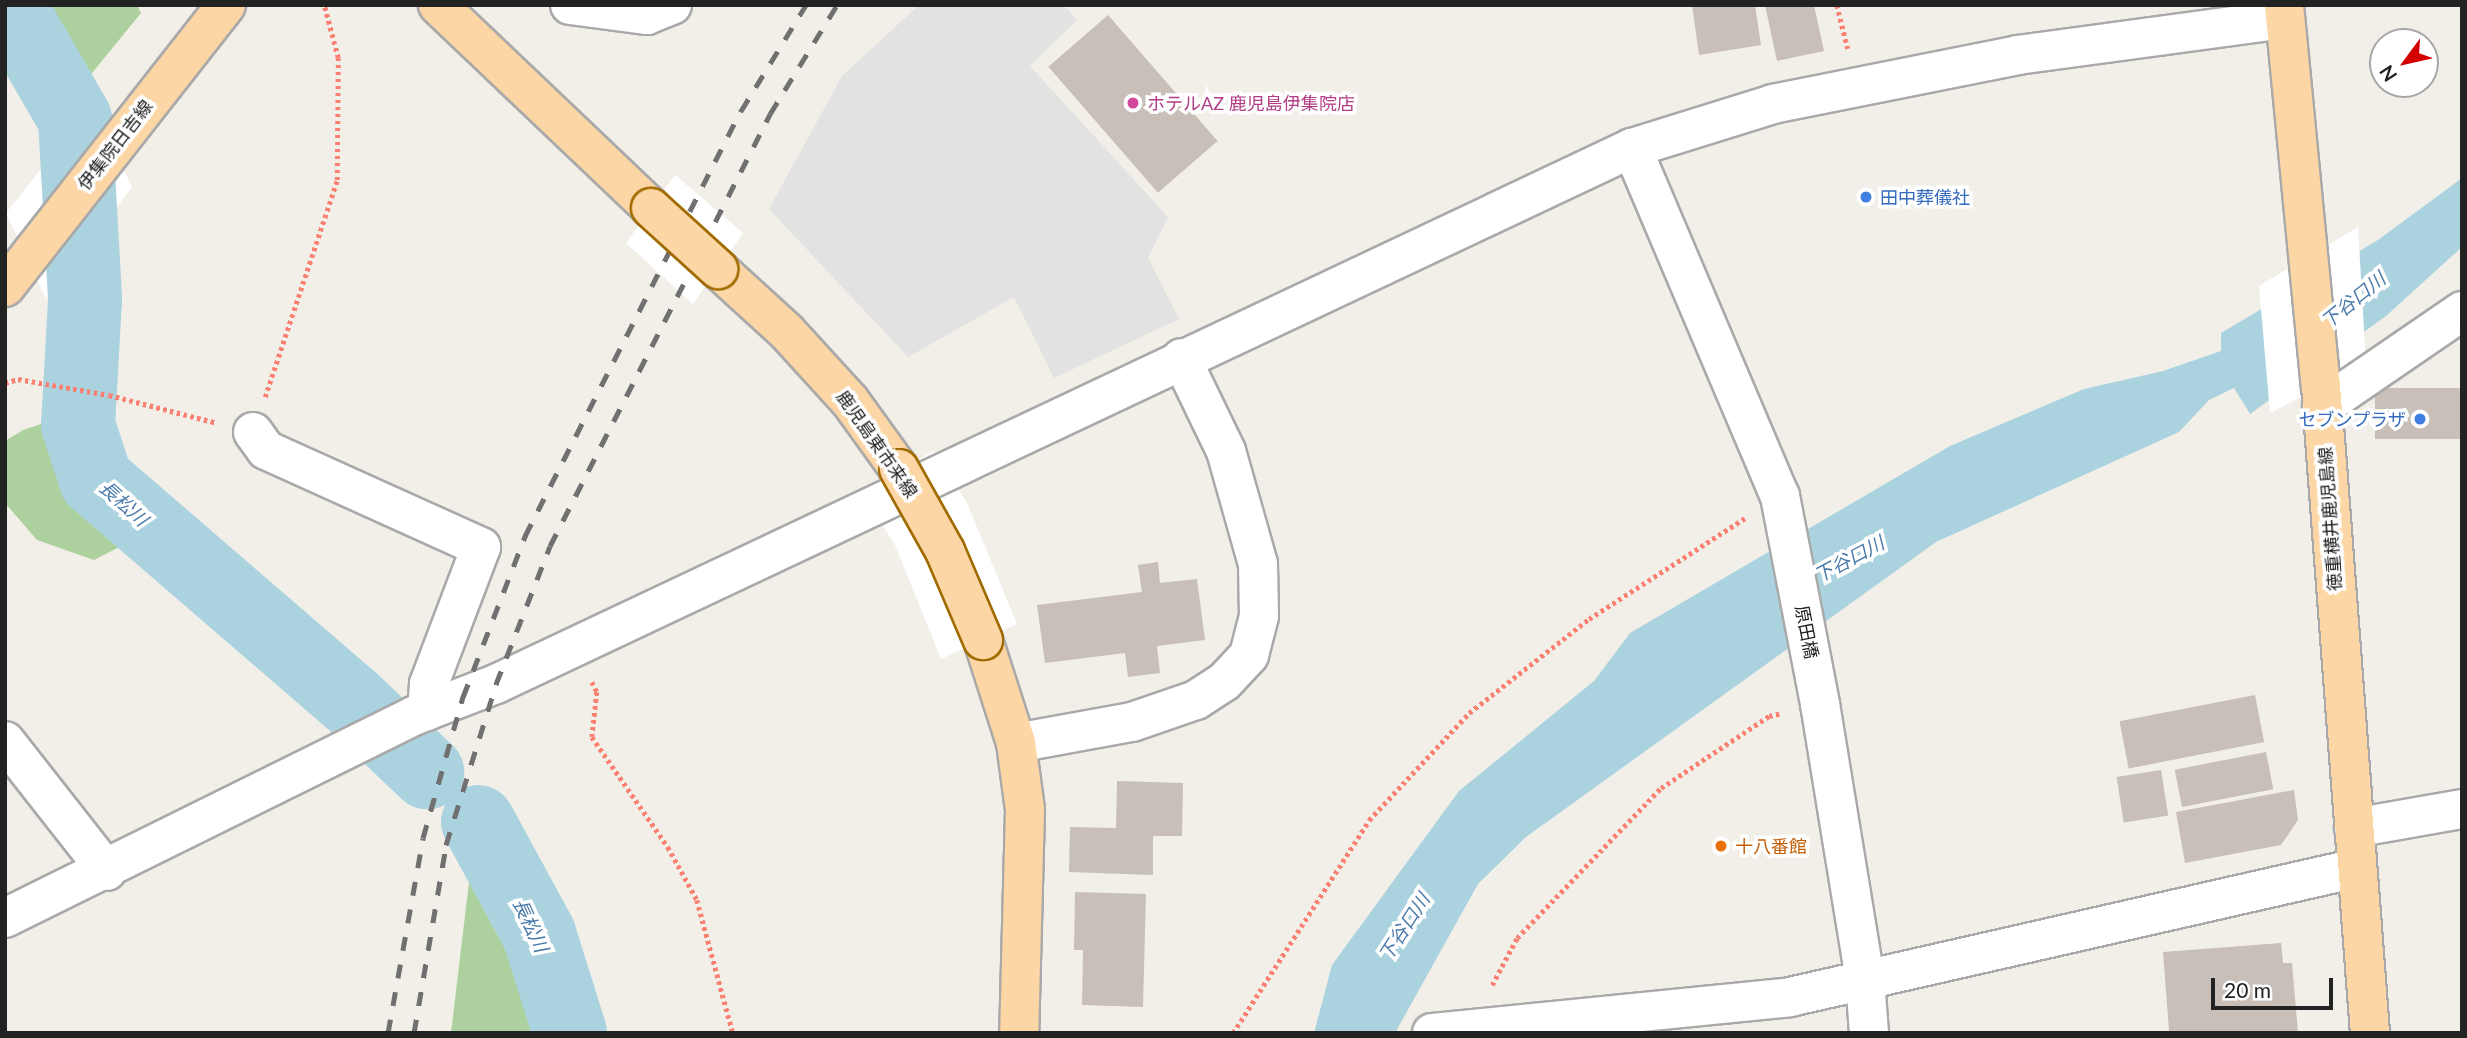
<!DOCTYPE html>
<html>
<head>
<meta charset="utf-8">
<style>
  body { margin:0 }
  #map { position:relative; width:2467px; height:1038px; overflow:hidden; background:#f2efe9; font-family:Lato,"Noto Sans JP",sans-serif }
  div>[style] { position:absolute }
  [style*='--x'] { left:calc(var(--x)*1px); top:calc(var(--y)*1px); width:calc(var(--w)*1px); rotate:calc(var(--a)*1deg) }
  .forest>* { inset:0; background:#add19e }
  .parking>* { inset:0; background:#e2e2e2 }
  .water>* { inset:0; background:#aad3df }
  .pier>* { inset:0; background:#fff }
  .river>* { height:74px; margin:-37px; padding:0 37px; transform-origin:37px; border-radius:37px; background:#aad3df }
  .building>* { inset:0; background:#c7bfb8; transform-origin:0 0 }
  .path>* { height:4.5px; margin-top:-2.25px; transform-origin:0; background:repeating-linear-gradient(90deg,#fa8072 0 3.5px,transparent 0 7px) }
  .roads { filter:drop-shadow(2px 0 #a9a9a9) drop-shadow(-2px 0 #a9a9a9) drop-shadow(0 2px #a9a9a9) drop-shadow(0 -2px #a9a9a9) }
  .minor>* { height:38px; margin:-19px; padding:0 19px; transform-origin:19px; border-radius:19px; background:#fff }
  .major>* { height:38px; margin:-19px; padding:0 19px; transform-origin:19px; border-radius:19px; background:#fcd6a4 }
  .rail>* { height:5px; margin-top:-2.5px; transform-origin:0; background:repeating-linear-gradient(90deg,#707070 0 14px,transparent 0 28px) }
  .bridges { filter:drop-shadow(2px 0 #a06b00) drop-shadow(-2px 0 #a06b00) drop-shadow(0 2px #a06b00) drop-shadow(0 -2px #a06b00) }
  .major-bridge>* { height:38px; margin:-19px; padding:0 19px; transform-origin:19px; border-radius:19px; background:#fcd6a4 }
  .dots>* { width:19px; height:19px; translate:-50% -50%; box-sizing:border-box; border:4px solid #fff; border-radius:50% }
  span { translate:-50% -50%; white-space:nowrap; text-align:center; line-height:1.15; -webkit-text-stroke:7px #fff; paint-order:stroke }
  .hotel-label { font-size:18px; color:#b23c85 }
  .left { translate:0 -50%; text-align:left }
  .street-label { font-size:18px; color:#222 }
  .shop-label { font-size:18px; color:#366cbe }
  .right { translate:-100% -50%; text-align:right }
  .food-label { font-size:18px; color:#c56008 }
  .water-label { font-size:19px; color:#4a7aab; font-style:italic }
  .frame { position:absolute; inset:0; border:7px solid #222; pointer-events:none }
  .north { position:absolute; left:2369px; top:28px; width:70px; height:70px; box-sizing:border-box; background:#fff; border:2px solid #a7a7a7; border-radius:50%; rotate:237deg; font-size:19px; font-weight:700; line-height:28px; text-align:center; color:#222 }
  .north::after { content:''; display:block; margin:auto; width:24px; height:32px; background:#d40000; clip-path:polygon(50% 0,100% 100%,50% 72%,0 100%) }
  .scale { position:absolute; left:2211px; top:978px; width:122px; height:32px; box-sizing:border-box; border:4px solid #222; border-top:0; padding-left:9px; font-size:21px; line-height:24px; white-space:nowrap; color:#222; -webkit-text-stroke:5px #fff; paint-order:stroke }
</style>
</head>
<body>
<div id="map">
  <div class="forest">
    <i style="clip-path:polygon(40px 5px,137px 5px,141px 13px,79px 89px)"></i>
    <i style="clip-path:polygon(59px 418px,68px 483px,129px 542px,94px 560px,37px 540px,5px 503px,5px 441px,23px 430px)"></i>
    <i style="clip-path:polygon(469px 882px,528px 991px,539px 1033px,451px 1033px)"></i>
  </div>
  <div class="parking">
    <i style="clip-path:polygon(919px 5px,1064px 5px,1077px 20px,1030px 66px,1168px 217px,1148px 258px,1179px 319px,1054px 378px,1014px 297px,908px 357px,769px 209px,842px 76px)"></i>
  </div>
  <div class="water">
    <i style="clip-path:polygon(2462px 178px,2462px 247px,2386px 316px,2250px 414px,2234px 388px,2209px 400px,2179px 432px,1936px 542px,1526px 837px,1478px 884px,1395px 1033px,1314px 1033px,1332px 965px,1459px 791px,1594px 681px,1630px 633px,1950px 446px,2084px 389px,2163px 371px,2221px 351px,2221px 333px,2378px 240px)"></i>
  </div>
  <div class="pier">
    <i style="clip-path:polygon(92px 105px,132px 187px,46px 299px,6px 213px)"></i>
    <i style="clip-path:polygon(675px 175px,743px 233px,693px 304px,626px 243px)"></i>
    <i style="clip-path:polygon(2358px 227px,2366px 363px,2270px 413px,2259px 286px)"></i>
    <i style="clip-path:polygon(934px 451px,967px 503px,1017px 624px,941px 659px,895px 545px,861px 491px)"></i>
  </div>
  <div class="river">
    <i style="--x:9;--y:5;--w:132;--a:59.9"></i>
    <i style="--x:75;--y:119;--w:181;--a:86.8"></i>
    <i style="--x:85;--y:300;--w:125;--a:93.2"></i>
    <i style="--x:78;--y:425;--w:58;--a:71.9"></i>
    <i style="--x:96;--y:480;--w:334;--a:40.8"></i>
    <i style="--x:349;--y:698;--w:108;--a:43.5"></i>
    <i style="--x:478;--y:822;--w:128;--a:61.4"></i>
    <i style="--x:539;--y:934;--w:104;--a:72.6"></i>
  </div>
  <div class="building">
    <i style="clip-path:polygon(1692px 5px,1755px 5px,1761px 45px,1699px 55px)"></i>
    <i style="clip-path:polygon(1765px 5px,1814px 5px,1824px 51px,1777px 61px)"></i>
    <i style="left:1108px;top:15px;width:167px;height:79px;rotate:49deg"></i>
    <i style="left:2462px;top:388px;width:51px;height:87px;rotate:90deg"></i>
    <i style="clip-path:polygon(1158px 562px,1160px 583px,1197px 579px,1205px 640px,1157px 646px,1160px 673px,1128px 677px,1125px 653px,1045px 663px,1037px 605px,1142px 592px,1138px 565px)"></i>
    <i style="left:2255px;top:695px;width:48px;height:138px;rotate:79deg"></i>
    <i style="left:2266px;top:752px;width:38px;height:93px;rotate:79deg"></i>
    <i style="left:2161px;top:770px;width:46px;height:45px;rotate:81deg"></i>
    <i style="clip-path:polygon(1117px 781px,1183px 783px,1182px 836px,1153px 836px,1153px 875px,1069px 872px,1070px 827px,1116px 828px)"></i>
    <i style="clip-path:polygon(2294px 790px,2298px 820px,2281px 845px,2185px 863px,2176px 812px)"></i>
    <i style="clip-path:polygon(1075px 892px,1146px 894px,1143px 1007px,1082px 1005px,1083px 950px,1074px 950px)"></i>
    <i style="clip-path:polygon(2281px 943px,2283px 963px,2292px 963px,2298px 1033px,2169px 1031px,2163px 952px)"></i>
  </div>
  <div class="path">
    <i style="--x:1837;--y:5;--w:45;--a:76"></i>
    <i style="--x:5;--y:383;--w:14;--a:-17"></i>
    <i style="--x:18;--y:379;--w:92;--a:10"></i>
    <i style="--x:109;--y:395;--w:112;--a:14.5"></i>
    <i style="--x:265;--y:397;--w:229;--a:-71.6"></i>
    <i style="--x:337;--y:180;--w:122;--a:-89.5"></i>
    <i style="--x:338;--y:58;--w:55;--a:-104.8"></i>
    <i style="--x:592;--y:682;--w:11;--a:63"></i>
    <i style="--x:597;--y:692;--w:45;--a:96.3"></i>
    <i style="--x:592;--y:737;--w:134;--a:55.4"></i>
    <i style="--x:668;--y:847;--w:60;--a:61.3"></i>
    <i style="--x:697;--y:900;--w:138;--a:74.9"></i>
    <i style="--x:1492;--y:985;--w:53;--a:-62"></i>
    <i style="--x:1517;--y:938;--w:208;--a:-46.2"></i>
    <i style="--x:1661;--y:788;--w:130;--a:-33.7"></i>
    <i style="--x:1769;--y:716;--w:13;--a:-13"></i>
    <i style="--x:1233;--y:1033;--w:253;--a:-57.4"></i>
    <i style="--x:1369;--y:820;--w:146;--a:-46.9"></i>
    <i style="--x:1469;--y:713;--w:152;--a:-38.1"></i>
    <i style="--x:1589;--y:619;--w:186;--a:-32.9"></i>
  </div>
  <div class="roads">
    <div class="minor">
      <i style="--x:570;--y:5;--w:78;--a:7.4"></i>
      <i style="--x:647;--y:15;--w:27;--a:-22"></i>
      <i style="--x:1632;--y:148;--w:378;--a:67"></i>
      <i style="--x:1780;--y:496;--w:212;--a:79.1"></i>
      <i style="--x:1820;--y:704;--w:280;--a:80.7"></i>
      <i style="--x:1865;--y:980;--w:53;--a:85.7"></i>
      <i style="--x:2322;--y:407;--w:170;--a:-34.4"></i>
      <i style="--x:253;--y:432;--w:22;--a:54"></i>
      <i style="--x:266;--y:450;--w:236;--a:24.3"></i>
      <i style="--x:481;--y:547;--w:147;--a:110.8"></i>
      <i style="--x:429;--y:684;--w:27;--a:94"></i>
      <i style="--x:5;--y:741;--w:165;--a:51.9"></i>
      <i style="--x:1016;--y:743;--w:118;--a:-10.3"></i>
      <i style="--x:1132;--y:722;--w:68;--a:-19"></i>
      <i style="--x:1196;--y:700;--w:33;--a:-33"></i>
      <i style="--x:1224;--y:682;--w:37;--a:-47"></i>
      <i style="--x:1249;--y:655;--w:40;--a:-75.6"></i>
      <i style="--x:1259;--y:616;--w:52;--a:-91.1"></i>
      <i style="--x:1258;--y:564;--w:117;--a:-105.8"></i>
      <i style="--x:1226;--y:451;--w:103;--a:-115.8"></i>
      <i style="--x:2354;--y:828;--w:110;--a:-10"></i>
      <i style="--x:5;--y:918;--w:458;--a:-26.3"></i>
      <i style="--x:416;--y:715;--w:86;--a:-21.2"></i>
      <i style="--x:496;--y:684;--w:1256;--a:-25.26"></i>
      <i style="--x:1632;--y:148;--w:148;--a:-17.3"></i>
      <i style="--x:1773;--y:104;--w:250;--a:-11.3"></i>
      <i style="--x:2018;--y:55;--w:269;--a:-7.7"></i>
      <i style="--x:1432;--y:1033;--w:360;--a:-5.7"></i>
      <i style="--x:1790;--y:997;--w:581;--a:-12.82"></i>
    </div>
    <div class="major">
      <i style="--x:438;--y:5;--w:294;--a:43.6"></i>
      <i style="--x:2284;--y:5;--w:383;--a:84.5"></i>
      <i style="--x:2321;--y:386;--w:649;--a:85.67"></i>
      <i style="--x:718;--y:269;--w:92;--a:42.4"></i>
      <i style="--x:786;--y:331;--w:95;--a:47.6"></i>
      <i style="--x:850;--y:401;--w:84;--a:54.2"></i>
      <i style="--x:5;--y:287;--w:358;--a:-51.9"></i>
      <i style="--x:983;--y:640;--w:108;--a:72.2"></i>
      <i style="--x:1016;--y:743;--w:68;--a:82.3"></i>
      <i style="--x:1025;--y:810;--w:223;--a:91.5"></i>
    </div>
  </div>
  <div class="rail">
    <i style="--x:388;--y:1033;--w:198;--a:-79.8"></i>
    <i style="--x:423;--y:838;--w:147;--a:-74.2"></i>
    <i style="--x:463;--y:697;--w:173;--a:-68.9"></i>
    <i style="--x:525;--y:536;--w:477;--a:-63.1"></i>
    <i style="--x:741;--y:111;--w:124;--a:-58.5"></i>
    <i style="--x:414;--y:1033;--w:191;--a:-80.3"></i>
    <i style="--x:446;--y:845;--w:169;--a:-72.7"></i>
    <i style="--x:496;--y:684;--w:148;--a:-68.6"></i>
    <i style="--x:550;--y:546;--w:485;--a:-63"></i>
    <i style="--x:770;--y:114;--w:128;--a:-58.4"></i>
  </div>
  <div class="bridges">
    <div class="major-bridge">
      <i style="--x:651;--y:208;--w:91;--a:42.3"></i>
      <i style="--x:899;--y:469;--w:94;--a:60.7"></i>
      <i style="--x:945;--y:551;--w:97;--a:66.9"></i>
    </div>
  </div>
  <div class="dots">
    <i style="left:1133px;top:103px;background:#d1479c"></i>
    <i style="left:1866px;top:197px;background:#3f7fe0"></i>
    <i style="left:2420px;top:419px;background:#3f7fe0"></i>
    <i style="left:1721px;top:846px;background:#e8710a"></i>
  </div>
  <div class="hotel-label">
    <span class="left" style="left:1147px;top:103px">ホテルAZ 鹿児島伊集院店</span>
  </div>
  <div class="street-label">
    <span style="left:115px;top:145px;rotate:-52deg">伊集院日吉線</span>
    <span style="left:877px;top:444px;rotate:55deg">鹿児島東市来線</span>
    <span style="left:2330px;top:519px;rotate:-94deg">徳重横井鹿児島線</span>
    <span style="left:1807px;top:632px;rotate:79deg">原田橋</span>
  </div>
  <div class="shop-label">
    <span class="left" style="left:1880px;top:197px">田中葬儀社</span>
    <span class="right" style="left:2406px;top:419px">セブンプラザ</span>
  </div>
  <div class="food-label">
    <span class="left" style="left:1735px;top:846px">十八番館</span>
  </div>
  <div class="water-label">
    <span style="left:2353px;top:300px;rotate:-39deg">下谷口川</span>
    <span style="left:124px;top:503px;rotate:42deg">長松川</span>
    <span style="left:1849px;top:559px;rotate:-28deg">下谷口川</span>
    <span style="left:531px;top:925px;rotate:65deg">長松川</span>
    <span style="left:1404px;top:927px;rotate:-57deg">下谷口川</span>
  </div>
  <div class="frame"></div>
  <div class="north">N</div>
  <div class="scale">20 m</div>
</div>
</body>
</html>
